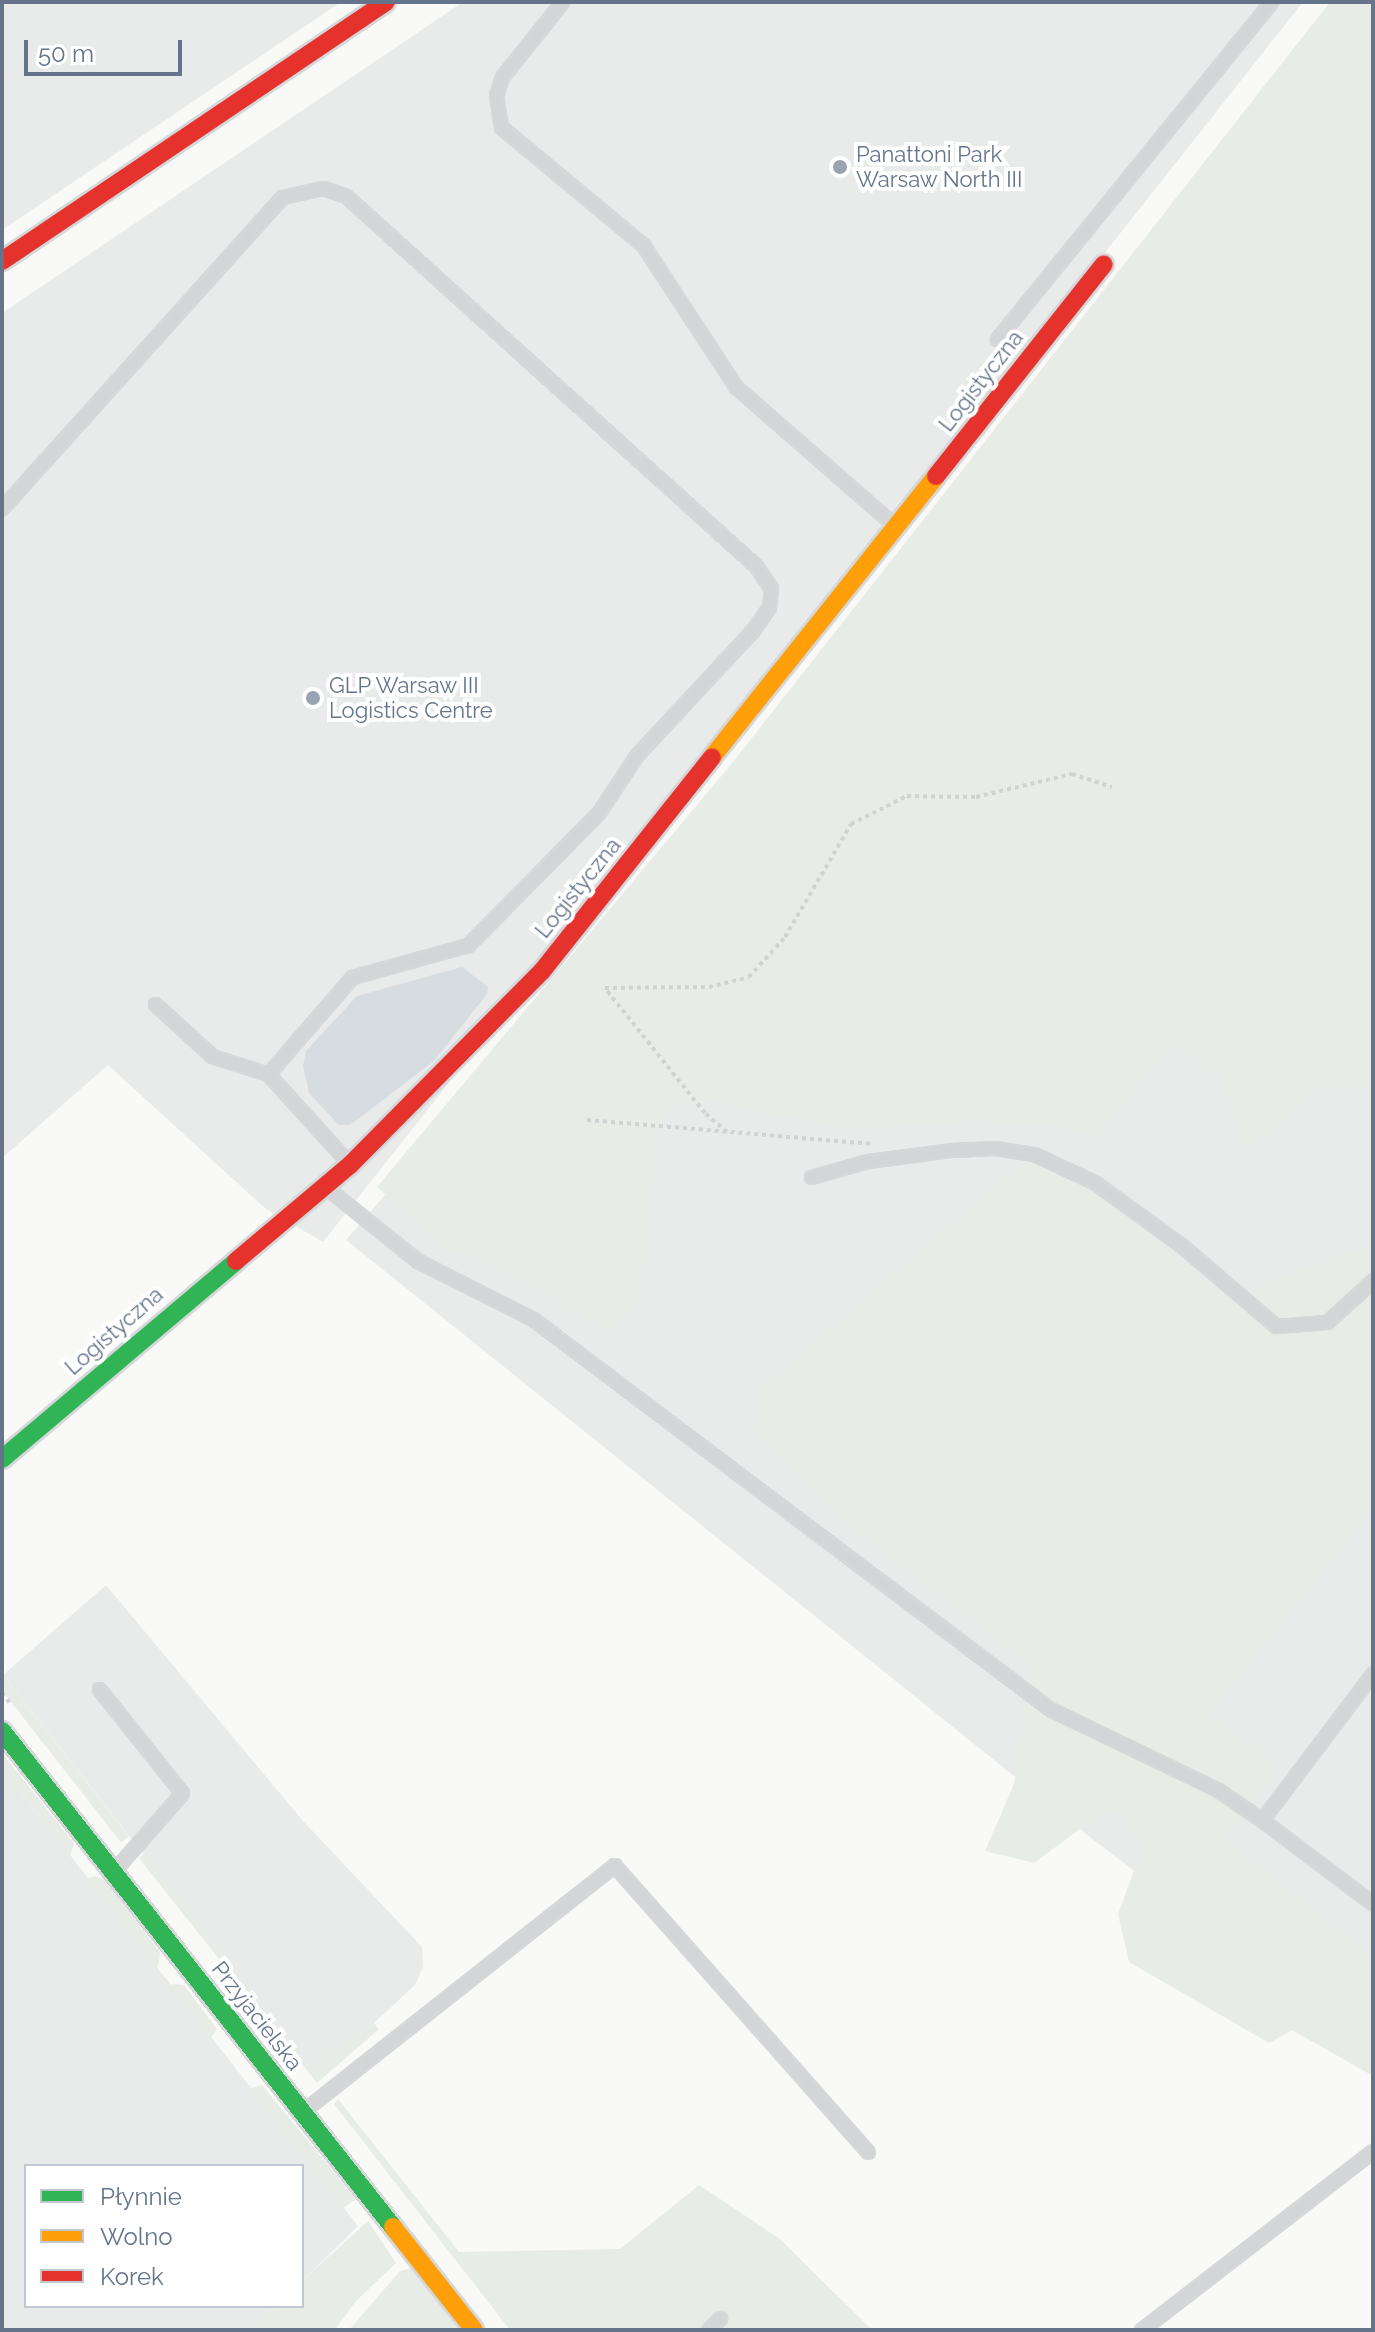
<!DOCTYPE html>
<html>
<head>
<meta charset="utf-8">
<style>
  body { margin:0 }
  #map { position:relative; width:1375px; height:2332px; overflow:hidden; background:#f9f9f8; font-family:Raleway,sans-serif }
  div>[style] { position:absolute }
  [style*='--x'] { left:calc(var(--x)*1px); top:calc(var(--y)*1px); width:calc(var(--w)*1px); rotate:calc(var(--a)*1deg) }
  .built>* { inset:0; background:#e9eaea }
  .green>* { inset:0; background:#e8ece6; transform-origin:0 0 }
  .water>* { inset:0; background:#d6dce0 }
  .path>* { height:4px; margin-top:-2px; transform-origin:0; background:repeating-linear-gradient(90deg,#d1d2d3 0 4px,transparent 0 8px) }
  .roads { filter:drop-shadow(2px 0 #d5d7d8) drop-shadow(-2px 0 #d5d7d8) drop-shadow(0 2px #d5d7d8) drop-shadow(0 -2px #d5d7d8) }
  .lane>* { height:11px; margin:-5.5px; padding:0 5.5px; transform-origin:5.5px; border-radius:5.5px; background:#d4d5d6 }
  .fast>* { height:18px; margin:-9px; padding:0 9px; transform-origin:9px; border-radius:9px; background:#30b455 }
  .slow>* { height:18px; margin:-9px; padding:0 9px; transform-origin:9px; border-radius:9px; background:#ff9f0a }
  .jam>* { height:18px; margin:-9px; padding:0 9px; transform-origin:9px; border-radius:9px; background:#e5322d }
  .dots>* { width:22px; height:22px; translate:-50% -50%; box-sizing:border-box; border:4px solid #fff; border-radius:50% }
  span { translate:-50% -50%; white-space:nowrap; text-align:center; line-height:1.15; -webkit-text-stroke:8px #fff; paint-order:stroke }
  .poi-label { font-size:22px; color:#65748b }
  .left { translate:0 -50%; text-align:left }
  .street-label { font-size:22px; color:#65748b }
  .frame { position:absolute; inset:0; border:4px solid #65748b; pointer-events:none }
  .legend { position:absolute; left:24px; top:2164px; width:280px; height:144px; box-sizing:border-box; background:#fff; border:2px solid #c1c7d1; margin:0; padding:10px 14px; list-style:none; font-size:24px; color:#65748b }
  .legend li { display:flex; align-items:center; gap:16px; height:40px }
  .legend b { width:40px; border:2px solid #c1c7d1 }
  .scale { position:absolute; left:24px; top:40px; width:158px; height:36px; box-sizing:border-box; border:4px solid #65748b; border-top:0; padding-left:10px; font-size:24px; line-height:28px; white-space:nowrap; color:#65748b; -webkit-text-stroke:6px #fff; paint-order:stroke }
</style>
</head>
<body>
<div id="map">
  <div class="built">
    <i style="clip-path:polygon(2px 2px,341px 2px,2px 230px)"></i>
    <i style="clip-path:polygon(463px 2px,1303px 2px,323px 1242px,266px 1209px,108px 1065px,2px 1158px,2px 313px)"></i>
    <i style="clip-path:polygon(1373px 22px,1373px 2052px,1095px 1841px,346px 1240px,645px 894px)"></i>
    <i style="clip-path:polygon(106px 1585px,303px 1821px,422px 1947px,423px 1967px,415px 1985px,374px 2023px,310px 2067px,3px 1675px)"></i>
    <i style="clip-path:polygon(18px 1788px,358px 2226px,302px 2281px,302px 2166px,26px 2166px,26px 2306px,277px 2306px,253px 2330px,2px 2330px,2px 1804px)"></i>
  </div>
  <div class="green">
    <i style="clip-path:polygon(1330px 2px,1373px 2px,1373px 1090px,1321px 1087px,1245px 1152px,1221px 1074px,1171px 1043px,1095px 1138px,1055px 1124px,968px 1121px,847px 1130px,712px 1100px,661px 1108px,638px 1305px,610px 1329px,501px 1269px,442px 1246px,377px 1187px,733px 762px)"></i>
    <i style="clip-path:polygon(1028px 1158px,1089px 1188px,1229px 1299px,1373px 1242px,1373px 1508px,1208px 1714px,1277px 1768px,1224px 1839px,1373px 1957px,1373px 2076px,1292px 2030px,1269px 2043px,1129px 1962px,1118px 1914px,1134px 1871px,1148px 1850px,1117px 1812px,1107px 1809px,1034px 1863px,985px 1851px,1014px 1784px,1031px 1665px,872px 1544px,754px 1433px,757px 1392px)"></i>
    <i style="left:2px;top:1674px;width:206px;height:10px;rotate:52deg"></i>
    <i style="clip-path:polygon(2px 1753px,74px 1843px,68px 1863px,70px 1855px,19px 1789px,2px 1804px)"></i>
    <i style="clip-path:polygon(144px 1854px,310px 2067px,374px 2023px,379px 2029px,317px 2083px,139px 1858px)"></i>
    <i style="clip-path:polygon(95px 1876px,105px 1880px,160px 1952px,159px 1964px,151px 1973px,150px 1960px,89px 1881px,82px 1881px)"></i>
    <i style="clip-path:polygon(173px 1984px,184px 1985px,217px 2029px,210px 2039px,175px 1992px,163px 1990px)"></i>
    <i style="clip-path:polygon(262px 2085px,356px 2199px,343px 2208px,249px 2089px)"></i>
    <i style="clip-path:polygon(338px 2099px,459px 2252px,620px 2249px,699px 2185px,780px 2239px,872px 2330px,510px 2330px,334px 2104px)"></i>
    <i style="clip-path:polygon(368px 2221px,396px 2263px,355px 2302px,335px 2330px,253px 2330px,277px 2306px,302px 2306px,302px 2281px)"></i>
    <i style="clip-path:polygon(411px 2268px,459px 2330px,349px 2330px,400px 2271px)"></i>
  </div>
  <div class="water">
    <i style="clip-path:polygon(462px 967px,488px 987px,487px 994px,434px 1061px,350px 1125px,339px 1125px,309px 1093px,303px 1066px,306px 1051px,357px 996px)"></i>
  </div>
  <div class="path">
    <i style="--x:587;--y:1120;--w:284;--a:4.8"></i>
    <i style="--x:727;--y:1132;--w:29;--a:-139"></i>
    <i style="--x:705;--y:1113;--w:160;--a:-128.7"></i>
    <i style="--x:605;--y:988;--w:104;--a:-0.6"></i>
    <i style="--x:709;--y:987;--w:41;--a:-14"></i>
    <i style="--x:749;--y:977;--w:54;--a:-48"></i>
    <i style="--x:785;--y:937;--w:131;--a:-59.7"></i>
    <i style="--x:851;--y:824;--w:63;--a:-26.6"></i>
    <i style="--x:907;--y:796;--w:69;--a:0.8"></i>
    <i style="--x:976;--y:797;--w:99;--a:-13.5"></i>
    <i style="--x:1072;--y:774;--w:42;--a:18"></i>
    <i style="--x:2;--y:1693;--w:16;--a:52"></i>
  </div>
  <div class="roads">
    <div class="lane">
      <i style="--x:562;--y:2;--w:96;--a:128.7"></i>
      <i style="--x:502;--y:77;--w:19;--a:108"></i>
      <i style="--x:496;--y:95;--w:32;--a:81"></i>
      <i style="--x:501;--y:127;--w:185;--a:39.7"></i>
      <i style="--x:643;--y:245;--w:170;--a:56.8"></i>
      <i style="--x:736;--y:387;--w:208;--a:41.1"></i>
      <i style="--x:997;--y:339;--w:434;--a:-50.9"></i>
      <i style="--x:2;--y:508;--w:418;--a:-48"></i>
      <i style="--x:282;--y:197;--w:42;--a:-12.4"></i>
      <i style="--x:323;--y:188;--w:24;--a:19"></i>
      <i style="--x:346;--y:196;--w:552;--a:42.06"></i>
      <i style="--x:756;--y:566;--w:27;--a:56"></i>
      <i style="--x:771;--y:588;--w:19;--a:96"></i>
      <i style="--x:769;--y:607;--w:29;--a:125"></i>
      <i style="--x:752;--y:631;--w:171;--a:132.9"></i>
      <i style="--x:636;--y:756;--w:67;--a:123.5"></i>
      <i style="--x:599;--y:812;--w:187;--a:134.6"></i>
      <i style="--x:468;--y:945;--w:120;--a:164.6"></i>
      <i style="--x:352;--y:977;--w:128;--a:130.9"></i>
      <i style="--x:155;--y:1004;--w:77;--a:42.4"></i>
      <i style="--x:212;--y:1056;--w:59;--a:17.8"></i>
      <i style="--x:268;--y:1074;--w:118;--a:47.8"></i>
      <i style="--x:811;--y:1177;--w:59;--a:-15.7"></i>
      <i style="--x:868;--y:1161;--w:85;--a:-7.5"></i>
      <i style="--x:952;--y:1150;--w:43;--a:-2.7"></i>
      <i style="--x:995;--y:1148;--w:39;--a:9"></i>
      <i style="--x:1034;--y:1154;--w:66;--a:25"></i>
      <i style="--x:1094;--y:1182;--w:107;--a:35.9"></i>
      <i style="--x:1181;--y:1245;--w:125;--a:40.5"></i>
      <i style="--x:1276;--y:1326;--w:51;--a:-4.5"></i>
      <i style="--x:1327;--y:1322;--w:62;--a:-42.4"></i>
      <i style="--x:328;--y:1189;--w:115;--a:38.7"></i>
      <i style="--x:418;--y:1261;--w:129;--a:26.8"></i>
      <i style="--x:533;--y:1319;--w:648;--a:37.03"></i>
      <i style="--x:1050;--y:1709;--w:187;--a:25.7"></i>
      <i style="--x:1218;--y:1790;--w:53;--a:34.3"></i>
      <i style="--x:1373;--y:1673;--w:184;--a:127.1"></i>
      <i style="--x:1262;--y:1820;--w:139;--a:37.1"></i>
      <i style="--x:99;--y:1689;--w:133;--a:51.4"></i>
      <i style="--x:182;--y:1793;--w:100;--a:131.3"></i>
      <i style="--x:303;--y:2111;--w:397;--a:-38.3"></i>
      <i style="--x:614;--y:1865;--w:383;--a:48.5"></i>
      <i style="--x:708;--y:2330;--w:17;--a:-45"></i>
      <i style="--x:1141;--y:2330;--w:293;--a:-37.7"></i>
    </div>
    <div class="fast">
      <i style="--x:2;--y:1459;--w:307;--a:-40.2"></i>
      <i style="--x:2;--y:1731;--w:632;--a:51.75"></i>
    </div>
    <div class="slow">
      <i style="--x:712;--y:757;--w:359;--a:-51.4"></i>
      <i style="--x:393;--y:2227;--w:131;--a:51.8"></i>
    </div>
    <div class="jam">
      <i style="--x:2;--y:261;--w:463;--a:-34"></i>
      <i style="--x:936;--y:476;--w:270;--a:-51.6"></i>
      <i style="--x:236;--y:1261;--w:149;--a:-40.1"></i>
      <i style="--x:350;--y:1165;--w:273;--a:-45.3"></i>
      <i style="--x:542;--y:971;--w:273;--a:-51.5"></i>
    </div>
  </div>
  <div class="dots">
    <i style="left:840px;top:167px;background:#99a3b1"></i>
    <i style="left:313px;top:698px;background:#99a3b1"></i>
  </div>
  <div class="poi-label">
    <span class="left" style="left:856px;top:167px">Panattoni Park<br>Warsaw North III</span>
    <span class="left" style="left:329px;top:698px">GLP Warsaw III<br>Logistics Centre</span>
  </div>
  <div class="street-label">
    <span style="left:981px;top:381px;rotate:-52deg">Logistyczna</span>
    <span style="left:578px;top:888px;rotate:-51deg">Logistyczna</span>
    <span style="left:114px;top:1331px;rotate:-41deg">Logistyczna</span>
    <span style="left:257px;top:2016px;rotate:52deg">Przyjacielska</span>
  </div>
  <div class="frame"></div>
  <ul class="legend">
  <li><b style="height:10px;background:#30b455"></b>Płynnie</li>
  <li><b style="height:10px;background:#ff9f0a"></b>Wolno</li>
  <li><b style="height:10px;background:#e5322d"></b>Korek</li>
  </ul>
  <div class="scale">50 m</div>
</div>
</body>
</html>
